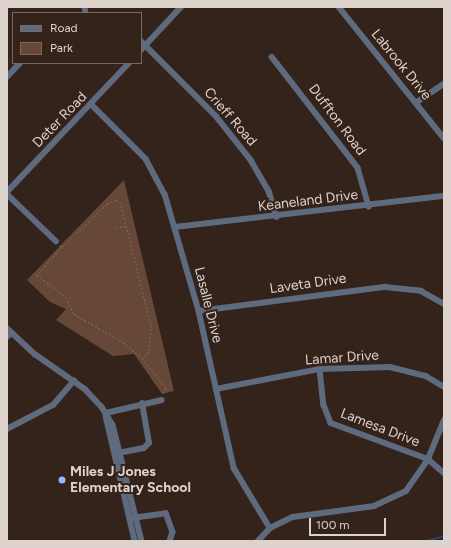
<!DOCTYPE html>
<html>
<head>
<meta charset="utf-8">
<style>
  body { margin:0 }
  #map { position:relative; width:451px; height:548px; overflow:hidden; background:#34231a; font-family:Figtree,sans-serif }
  div>[style] { position:absolute }
  [style*='--x'] { left:calc(var(--x)*1px); top:calc(var(--y)*1px); width:calc(var(--w)*1px); rotate:calc(var(--a)*1deg) }
  .green>* { inset:0; background:#664738 }
  .stream>* { height:1.5px; margin:-0.75px; padding:0 0.75px; transform-origin:0.75px; border-radius:0.75px; background:#29426b }
  .path>* { height:1px; margin-top:-0.5px; transform-origin:0; background:repeating-linear-gradient(90deg,#786962 0 2px,transparent 0 4px) }
  .minor>* { height:5.5px; margin:-2.75px; padding:0 2.75px; transform-origin:2.75px; border-radius:2.75px; background:#5e6a7e }
  .dots>* { width:11px; height:11px; translate:-50% -50%; box-sizing:border-box; border:2px solid #34231a; border-radius:50% }
  span { translate:-50% -50%; white-space:nowrap; text-align:center; line-height:1.15; -webkit-text-stroke:4px #34231a; paint-order:stroke }
  .street-label { font-size:14px; color:#ded2cd }
  .poi-label { font-size:14px; color:#ded2cd; font-weight:700 }
  .left { translate:0 -50%; text-align:left }
  .frame { position:absolute; inset:0; border:8px solid #ded2cd; pointer-events:none }
  .legend { position:absolute; left:12px; top:12px; width:130px; height:52px; box-sizing:border-box; background:#34231a; border:1px solid #786962; margin:0; padding:5px 7px; list-style:none; font-size:12px; color:#ded2cd }
  .legend li { display:flex; align-items:center; gap:8px; height:20px }
  .legend b { width:20px; border:1px solid #786962 }
  .scale { position:absolute; left:309px; top:518px; width:77px; height:18px; box-sizing:border-box; border:2px solid #ded2cd; border-top:0; padding-left:5px; font-size:12px; line-height:14px; white-space:nowrap; color:#ded2cd; -webkit-text-stroke:3px #34231a; paint-order:stroke }
</style>
</head>
<body>
<div id="map">
  <div class="green">
    <i style="clip-path:polygon(124px 180px,174px 391px,162px 394px,134px 354px,113px 356px,56px 320px,66px 309px,50px 302px,27px 280px)"></i>
  </div>
  <div class="stream">
    <i style="--x:427;--y:541;--w:18;--a:-16"></i>
  </div>
  <div class="path">
    <i style="--x:116;--y:227;--w:10;--a:-6"></i>
    <i style="--x:60;--y:245;--w:3;--a:45"></i>
    <i style="--x:62;--y:247;--w:38;--a:132"></i>
    <i style="--x:37;--y:275;--w:36;--a:37"></i>
    <i style="--x:66;--y:297;--w:19;--a:65"></i>
    <i style="--x:74;--y:314;--w:56;--a:29.7"></i>
    <i style="--x:123;--y:342;--w:25;--a:40"></i>
    <i style="--x:142;--y:358;--w:38;--a:51"></i>
    <i style="--x:166;--y:388;--w:7;--a:124"></i>
    <i style="--x:62;--y:247;--w:62;--a:-43.7"></i>
    <i style="--x:107;--y:204;--w:9;--a:-27"></i>
    <i style="--x:115;--y:200;--w:5;--a:22"></i>
    <i style="--x:120;--y:202;--w:127;--a:75.9"></i>
    <i style="--x:151;--y:325;--w:27;--a:94"></i>
    <i style="--x:149;--y:352;--w:9;--a:139"></i>
  </div>
  <div class="minor">
    <i style="--x:85;--y:7;--w:6;--a:81"></i>
    <i style="--x:339;--y:7;--w:168;--a:51.3"></i>
    <i style="--x:141;--y:41;--w:106;--a:45"></i>
    <i style="--x:216;--y:116;--w:56;--a:51.5"></i>
    <i style="--x:251;--y:160;--w:36;--a:60"></i>
    <i style="--x:269;--y:191;--w:27;--a:73"></i>
    <i style="--x:141;--y:50;--w:59;--a:-47.1"></i>
    <i style="--x:272;--y:57;--w:140;--a:52.2"></i>
    <i style="--x:358;--y:168;--w:40;--a:74"></i>
    <i style="--x:7;--y:77;--w:19;--a:-47"></i>
    <i style="--x:417;--y:102;--w:32;--a:-34"></i>
    <i style="--x:91;--y:104;--w:78;--a:45"></i>
    <i style="--x:146;--y:159;--w:40;--a:62"></i>
    <i style="--x:165;--y:194;--w:122;--a:73.8"></i>
    <i style="--x:199;--y:311;--w:161;--a:77.4"></i>
    <i style="--x:234;--y:468;--w:70;--a:59"></i>
    <i style="--x:7;--y:192;--w:178;--a:-46.6"></i>
    <i style="--x:7;--y:194;--w:68;--a:43.8"></i>
    <i style="--x:175;--y:227;--w:271;--a:-6.6"></i>
    <i style="--x:199;--y:311;--w:188;--a:-7.4"></i>
    <i style="--x:385;--y:287;--w:36;--a:6"></i>
    <i style="--x:421;--y:291;--w:26;--a:29"></i>
    <i style="--x:7;--y:328;--w:38;--a:43"></i>
    <i style="--x:35;--y:354;--w:61;--a:35"></i>
    <i style="--x:85;--y:389;--w:25;--a:47"></i>
    <i style="--x:102;--y:407;--w:21;--a:59"></i>
    <i style="--x:113;--y:425;--w:120;--a:76"></i>
    <i style="--x:7;--y:337;--w:6;--a:-39"></i>
    <i style="--x:320;--y:369;--w:36;--a:84"></i>
    <i style="--x:324;--y:405;--w:19;--a:69"></i>
    <i style="--x:331;--y:423;--w:103;--a:20.4"></i>
    <i style="--x:428;--y:459;--w:21;--a:41"></i>
    <i style="--x:216;--y:389;--w:106;--a:-10.9"></i>
    <i style="--x:320;--y:369;--w:70;--a:-1.6"></i>
    <i style="--x:390;--y:367;--w:37;--a:14"></i>
    <i style="--x:426;--y:376;--w:21;--a:31"></i>
    <i style="--x:106;--y:413;--w:57;--a:-13.1"></i>
    <i style="--x:106;--y:416;--w:128;--a:76.9"></i>
    <i style="--x:7;--y:429;--w:52;--a:-27.6"></i>
    <i style="--x:53;--y:405;--w:32;--a:-49"></i>
    <i style="--x:118;--y:453;--w:26;--a:-11"></i>
    <i style="--x:144;--y:448;--w:7;--a:-45"></i>
    <i style="--x:149;--y:443;--w:40;--a:-100"></i>
    <i style="--x:132;--y:518;--w:34;--a:-8"></i>
    <i style="--x:166;--y:513;--w:20;--a:70"></i>
    <i style="--x:173;--y:532;--w:9;--a:108"></i>
    <i style="--x:258;--y:541;--w:18;--a:-47"></i>
    <i style="--x:270;--y:528;--w:25;--a:-26"></i>
    <i style="--x:293;--y:517;--w:82;--a:-7.7"></i>
    <i style="--x:374;--y:506;--w:35;--a:-25"></i>
    <i style="--x:406;--y:491;--w:39;--a:-55"></i>
    <i style="--x:428;--y:459;--w:42;--a:-67.7"></i>
  </div>
  <div class="dots">
    <i style="left:62px;top:480px;background:#8fb8fd"></i>
  </div>
  <div class="street-label">
    <span style="left:401px;top:65px;rotate:51deg">Labrook Drive</span>
    <span style="left:230px;top:117px;rotate:49deg">Crieff Road</span>
    <span style="left:60px;top:120px;rotate:-46deg">Deter Road</span>
    <span style="left:337px;top:120px;rotate:53deg">Duffton Road</span>
    <span style="left:308px;top:201px;rotate:-7deg">Keaneland Drive</span>
    <span style="left:308px;top:284px;rotate:-8deg">Laveta Drive</span>
    <span style="left:208px;top:305px;rotate:76deg">Lasalle Drive</span>
    <span style="left:342px;top:358px;rotate:-4deg">Lamar Drive</span>
    <span style="left:380px;top:428px;rotate:21deg">Lamesa Drive</span>
  </div>
  <div class="poi-label">
    <span class="left" style="left:70px;top:480px">Miles J Jones<br>Elementary School</span>
  </div>
  <div class="frame"></div>
  <ul class="legend">
  <li><b style="height:5px;background:#5e6a7e"></b>Road</li>
  <li><b style="height:11px;background:#664738"></b>Park</li>
  </ul>
  <div class="scale">100 m</div>
</div>
</body>
</html>
